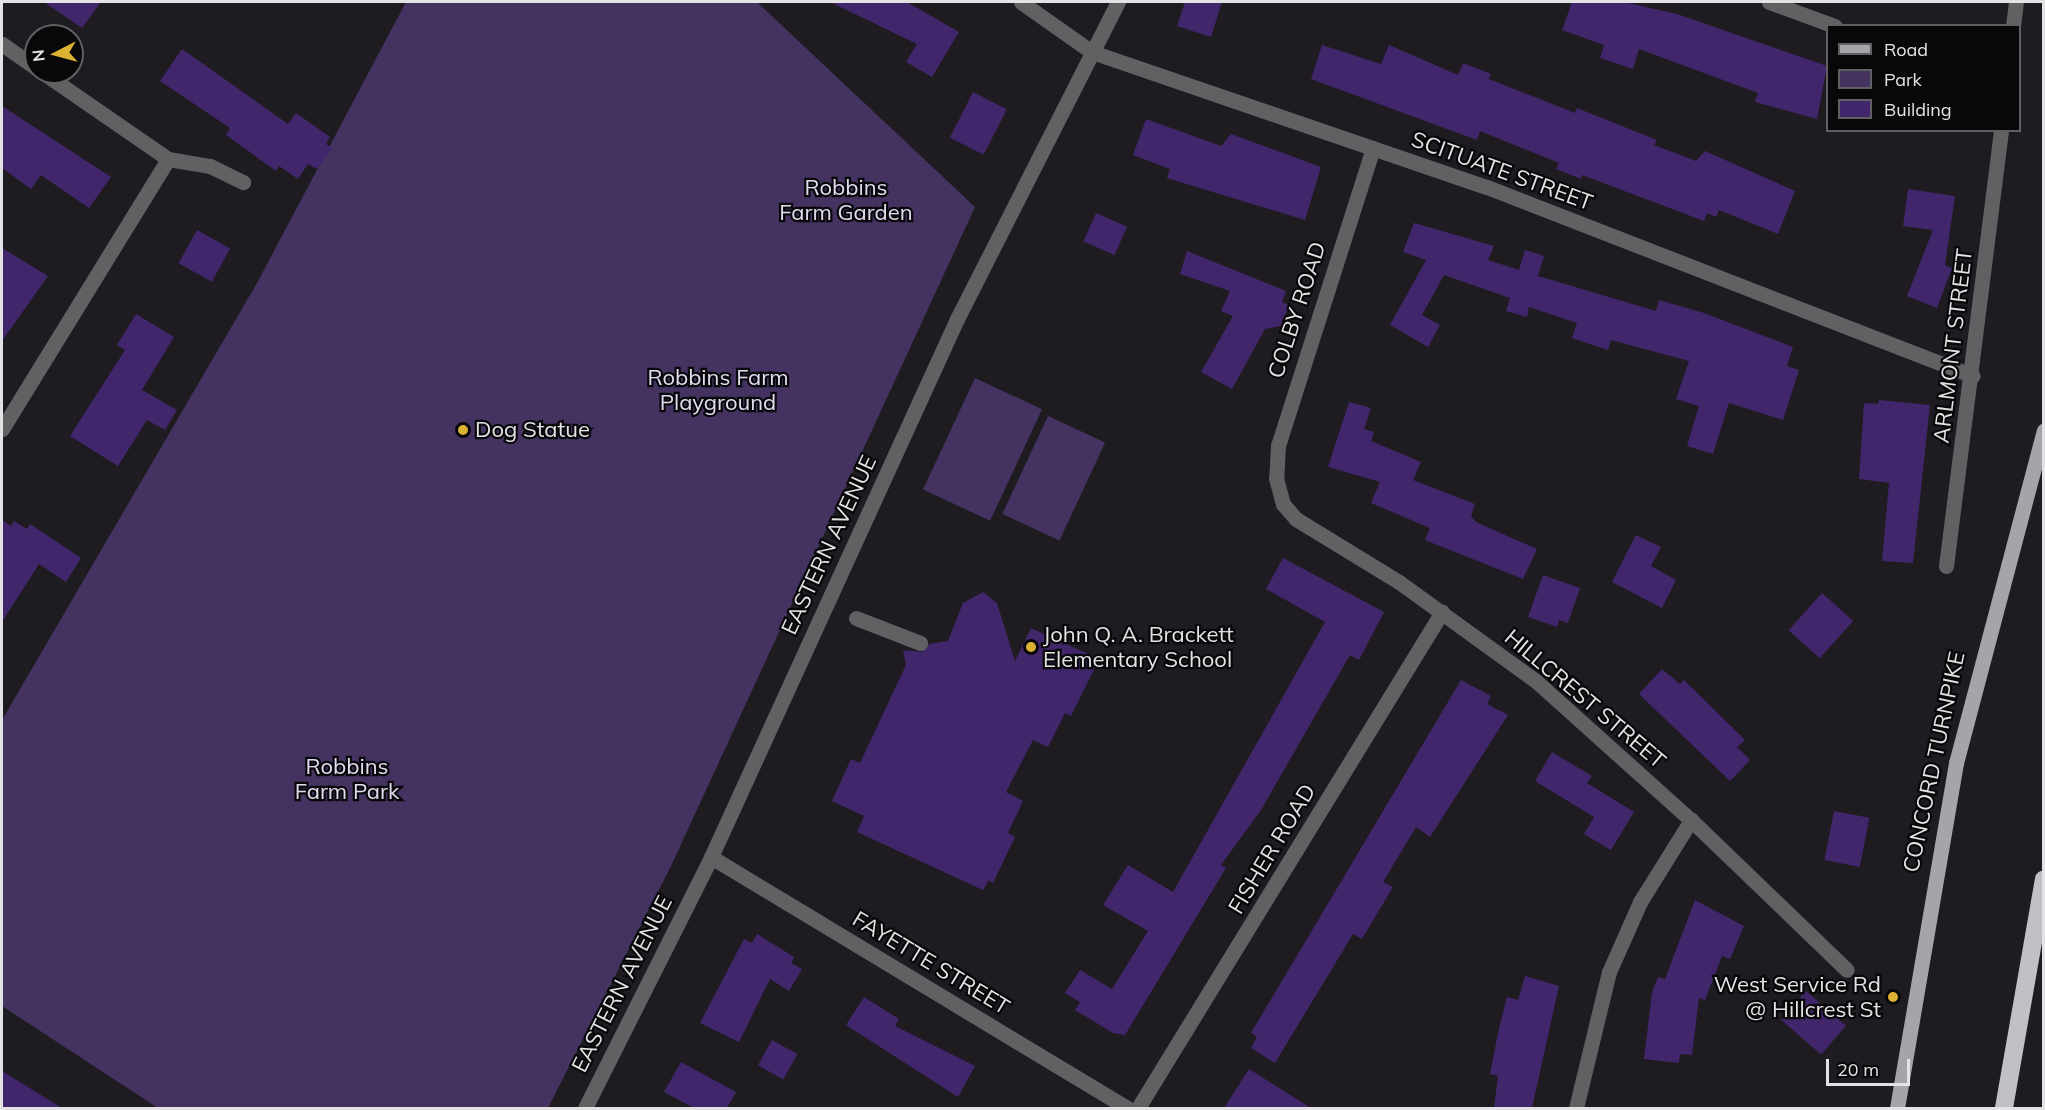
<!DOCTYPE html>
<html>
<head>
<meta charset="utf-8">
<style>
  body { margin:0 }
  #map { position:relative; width:2045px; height:1110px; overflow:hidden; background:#1e1c21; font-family:Mulish,sans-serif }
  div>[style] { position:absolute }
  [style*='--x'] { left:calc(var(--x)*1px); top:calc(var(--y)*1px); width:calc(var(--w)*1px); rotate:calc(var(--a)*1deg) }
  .green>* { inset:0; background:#443361; transform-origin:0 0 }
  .building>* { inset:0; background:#42266b; transform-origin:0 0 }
  .minor>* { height:15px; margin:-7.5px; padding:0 7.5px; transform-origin:7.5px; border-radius:7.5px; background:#616063 }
  .major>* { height:15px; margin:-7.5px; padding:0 7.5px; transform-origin:7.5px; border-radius:7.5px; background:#a6a4aa }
  .highway>* { height:18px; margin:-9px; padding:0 9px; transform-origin:9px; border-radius:9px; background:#c2c0c7 }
  .dots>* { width:16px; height:16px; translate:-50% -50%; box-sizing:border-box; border:3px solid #080709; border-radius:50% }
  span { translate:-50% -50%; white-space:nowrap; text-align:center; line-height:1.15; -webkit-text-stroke:4.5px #080709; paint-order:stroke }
  .street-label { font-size:22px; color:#e3e2e5 }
  .park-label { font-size:22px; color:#e1dbf0 }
  .poi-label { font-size:22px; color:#e3e2e5 }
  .left { translate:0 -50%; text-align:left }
  .right { translate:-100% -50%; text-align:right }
  .frame { position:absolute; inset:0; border:3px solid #e3e2e5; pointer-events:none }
  .legend { position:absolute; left:1826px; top:24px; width:195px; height:108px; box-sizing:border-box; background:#080709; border:2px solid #605f61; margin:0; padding:8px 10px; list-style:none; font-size:18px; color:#e3e2e5 }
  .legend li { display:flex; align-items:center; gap:12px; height:30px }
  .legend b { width:30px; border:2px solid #605f61 }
  .north { position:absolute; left:24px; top:24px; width:60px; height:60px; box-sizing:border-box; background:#080709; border:2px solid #605f61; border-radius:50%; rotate:264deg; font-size:16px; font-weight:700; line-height:24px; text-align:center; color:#e3e2e5 }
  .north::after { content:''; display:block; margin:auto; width:21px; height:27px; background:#dcb233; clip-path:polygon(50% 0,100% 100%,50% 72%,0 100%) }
  .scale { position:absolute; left:1826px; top:1059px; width:84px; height:27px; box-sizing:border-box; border:3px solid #e3e2e5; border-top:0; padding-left:8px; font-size:18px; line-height:21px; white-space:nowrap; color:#e3e2e5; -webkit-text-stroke:4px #080709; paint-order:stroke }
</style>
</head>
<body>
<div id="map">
  <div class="green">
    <i style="clip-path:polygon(406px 2px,757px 2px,975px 207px,671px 866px,548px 1108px,158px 1108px,2px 1006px,2px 720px,257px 283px)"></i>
    <i style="left:975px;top:378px;width:74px;height:123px;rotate:25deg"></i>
    <i style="left:1048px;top:416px;width:63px;height:108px;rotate:25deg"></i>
  </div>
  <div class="building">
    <i style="clip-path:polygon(44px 2px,101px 2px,82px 28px)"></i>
    <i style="clip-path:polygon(830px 2px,907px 2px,959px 32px,932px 77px,906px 62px,917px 44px)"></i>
    <i style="clip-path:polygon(1185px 2px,1222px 2px,1211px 37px,1177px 26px)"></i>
    <i style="clip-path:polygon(1572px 2px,1624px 2px,1677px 14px,1827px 66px,1817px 119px,1755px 102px,1758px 93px,1639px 49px,1633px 69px,1600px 58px,1604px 45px,1562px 30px)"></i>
    <i style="clip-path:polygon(1322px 45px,1381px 64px,1389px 45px,1458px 75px,1463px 63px,1491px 74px,1489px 79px,1575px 113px,1577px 108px,1657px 140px,1654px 145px,1696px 161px,1705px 151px,1795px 191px,1778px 234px,1719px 210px,1716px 217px,1707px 213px,1704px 221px,1582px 175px,1581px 179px,1556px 169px,1559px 163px,1480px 131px,1477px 140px,1311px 79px)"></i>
    <i style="clip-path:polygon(182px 49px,288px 124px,296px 113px,330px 137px,326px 144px,332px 148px,317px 169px,308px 164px,298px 179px,279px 166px,276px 171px,226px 135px,230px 128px,160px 81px)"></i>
    <i style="left:973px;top:92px;width:38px;height:51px;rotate:27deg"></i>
    <i style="clip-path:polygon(2px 106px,111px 177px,89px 208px,41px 175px,31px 189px,2px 168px)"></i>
    <i style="clip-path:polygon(1146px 119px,1221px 146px,1231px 134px,1321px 167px,1305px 220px,1167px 178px,1170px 169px,1133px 155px)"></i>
    <i style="clip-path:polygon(1908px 189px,1955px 196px,1945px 265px,1952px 268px,1937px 308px,1907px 296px,1933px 230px,1903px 226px)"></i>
    <i style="left:1096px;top:213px;width:34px;height:31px;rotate:24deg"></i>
    <i style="clip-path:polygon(1414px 223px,1494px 246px,1488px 260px,1519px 270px,1525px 250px,1544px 256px,1538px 276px,1656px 311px,1659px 300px,1704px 313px,1793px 347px,1787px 366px,1799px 370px,1783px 420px,1729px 403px,1713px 454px,1687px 446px,1699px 406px,1676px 399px,1689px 361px,1611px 340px,1608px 350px,1572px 338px,1577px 323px,1529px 307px,1527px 317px,1506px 311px,1510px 298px,1444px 275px,1422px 315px,1440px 325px,1428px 347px,1390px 325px,1426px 260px,1403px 252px)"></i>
    <i style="left:197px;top:230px;width:38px;height:38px;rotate:29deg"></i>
    <i style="clip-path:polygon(2px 248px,48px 276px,2px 341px)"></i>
    <i style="clip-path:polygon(1187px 251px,1286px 291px,1282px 302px,1289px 305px,1281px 326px,1265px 329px,1232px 389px,1201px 372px,1233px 316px,1221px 311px,1230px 291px,1180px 274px)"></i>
    <i style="clip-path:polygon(136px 314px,174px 337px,142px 390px,177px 410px,165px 430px,147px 420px,118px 466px,70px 436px,125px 350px,117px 345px)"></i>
    <i style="clip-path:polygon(1879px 400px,1930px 405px,1913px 563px,1882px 561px,1889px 483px,1859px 479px,1864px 403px,1878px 404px)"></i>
    <i style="clip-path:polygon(1349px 402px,1371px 408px,1364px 429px,1374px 432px,1371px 441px,1421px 462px,1413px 480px,1475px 504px,1471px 516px,1476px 522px,1537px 549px,1523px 579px,1425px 540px,1430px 528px,1371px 503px,1380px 482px,1328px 467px)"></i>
    <i style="clip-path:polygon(2px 520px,11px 526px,14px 521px,27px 529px,30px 524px,81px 558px,66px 582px,39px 564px,2px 622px)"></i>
    <i style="clip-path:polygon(1636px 535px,1661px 547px,1651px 566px,1676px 580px,1662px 608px,1612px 582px)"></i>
    <i style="clip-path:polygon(1283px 558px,1384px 612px,1359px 660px,1350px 655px,1261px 810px,1221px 865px,1226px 868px,1125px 1035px,1113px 1033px,1075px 1010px,1080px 1002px,1065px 993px,1080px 970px,1112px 989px,1148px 931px,1103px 905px,1128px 865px,1173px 892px,1325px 622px,1266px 589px)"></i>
    <i style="clip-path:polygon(1543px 575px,1580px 588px,1568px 623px,1559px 620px,1557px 627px,1528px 617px)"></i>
    <i style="clip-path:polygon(983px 592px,997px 603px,1015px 661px,1031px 628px,1099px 659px,1071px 716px,1065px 713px,1048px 747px,1033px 740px,1006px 792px,1023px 801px,1008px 833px,1015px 837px,993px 883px,989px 880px,983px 890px,857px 832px,864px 816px,832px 801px,851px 759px,860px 763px,906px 665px,903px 650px,922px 652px,929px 644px,948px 641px,963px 603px)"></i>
    <i style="left:1822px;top:593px;width:42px;height:50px;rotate:42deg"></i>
    <i style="clip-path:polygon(1662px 669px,1680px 684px,1684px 680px,1745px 740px,1737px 747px,1750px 760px,1730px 781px,1639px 694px)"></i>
    <i style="clip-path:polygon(1461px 680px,1491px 696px,1487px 704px,1508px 715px,1430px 837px,1416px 827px,1383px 882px,1393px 887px,1362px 939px,1353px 934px,1275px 1063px,1251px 1048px,1257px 1037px,1251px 1033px)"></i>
    <i style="clip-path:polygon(1552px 752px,1592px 776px,1587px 783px,1634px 812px,1611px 850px,1584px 834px,1594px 817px,1535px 781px)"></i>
    <i style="left:1834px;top:811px;width:36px;height:50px;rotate:11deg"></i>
    <i style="clip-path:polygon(1695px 900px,1744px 926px,1730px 959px,1722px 956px,1705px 1000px,1699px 998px,1692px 1055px,1680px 1054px,1679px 1063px,1644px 1059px,1652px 992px,1658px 977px,1665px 979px)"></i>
    <i style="clip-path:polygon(757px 934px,794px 957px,791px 963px,802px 969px,789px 991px,770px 979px,739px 1042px,700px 1023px,744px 939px,752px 943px)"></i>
    <i style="clip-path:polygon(1525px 976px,1559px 986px,1532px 1108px,1494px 1108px,1498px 1076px,1490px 1074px,1499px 1028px,1507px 997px,1518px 1000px)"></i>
    <i style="left:1806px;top:991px;width:53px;height:38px;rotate:41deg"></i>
    <i style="clip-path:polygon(864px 997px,899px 1019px,895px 1026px,975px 1066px,958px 1097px,846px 1025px)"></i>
    <i style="left:772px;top:1040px;width:29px;height:29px;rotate:29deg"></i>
    <i style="clip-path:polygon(681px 1062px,736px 1092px,727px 1108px,694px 1108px,664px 1092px)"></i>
    <i style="clip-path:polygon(1249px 1069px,1311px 1108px,1224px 1108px)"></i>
    <i style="clip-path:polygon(2px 1071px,62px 1108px,2px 1108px)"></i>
  </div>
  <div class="minor">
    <i style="--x:1021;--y:2;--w:87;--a:35.2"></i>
    <i style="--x:1092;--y:52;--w:417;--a:18.9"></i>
    <i style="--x:1487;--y:187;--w:521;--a:21.25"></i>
    <i style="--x:1769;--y:2;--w:70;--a:20"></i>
    <i style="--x:2013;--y:26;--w:24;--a:-83"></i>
    <i style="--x:2;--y:44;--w:42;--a:35.2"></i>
    <i style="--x:42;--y:72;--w:153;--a:34.6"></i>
    <i style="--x:168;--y:159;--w:43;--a:9.5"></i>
    <i style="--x:210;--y:166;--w:37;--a:26"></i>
    <i style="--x:1373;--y:148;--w:312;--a:107.7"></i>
    <i style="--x:1278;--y:445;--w:33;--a:93"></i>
    <i style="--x:1276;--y:478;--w:27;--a:75"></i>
    <i style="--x:1283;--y:504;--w:20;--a:49"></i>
    <i style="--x:1296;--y:519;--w:121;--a:31.5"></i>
    <i style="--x:1399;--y:582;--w:170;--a:35.9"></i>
    <i style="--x:1537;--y:682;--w:207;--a:41.9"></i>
    <i style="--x:1691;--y:820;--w:216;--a:43.9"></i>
    <i style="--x:2;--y:429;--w:317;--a:-58.4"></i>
    <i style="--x:1946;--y:566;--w:439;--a:-82.8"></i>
    <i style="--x:856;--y:618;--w:69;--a:21.3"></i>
    <i style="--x:711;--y:857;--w:486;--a:31.1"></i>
    <i style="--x:585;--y:1108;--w:281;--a:-63.3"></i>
    <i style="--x:711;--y:857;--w:592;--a:-65.43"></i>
    <i style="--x:957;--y:319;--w:356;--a:-63.1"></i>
    <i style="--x:1138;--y:1108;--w:582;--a:-58.5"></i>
    <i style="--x:1576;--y:1108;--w:140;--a:-76.4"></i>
    <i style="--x:1609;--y:972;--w:77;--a:-66.1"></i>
    <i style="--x:1640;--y:902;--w:97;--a:-58.1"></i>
  </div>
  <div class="major">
    <i style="--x:1897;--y:1108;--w:350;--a:-80.3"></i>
    <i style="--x:1956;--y:763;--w:344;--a:-75.2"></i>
  </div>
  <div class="highway">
    <i style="--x:2004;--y:1108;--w:232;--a:-80.1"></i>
  </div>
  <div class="dots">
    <i style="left:463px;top:430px;background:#dcb233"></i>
    <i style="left:1031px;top:647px;background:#dcb233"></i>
    <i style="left:1893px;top:997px;background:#dcb233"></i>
  </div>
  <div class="street-label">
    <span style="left:1502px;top:171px;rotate:20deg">SCITUATE STREET</span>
    <span style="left:1297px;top:310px;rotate:-72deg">COLBY ROAD</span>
    <span style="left:1953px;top:346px;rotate:-83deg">ARLMONT STREET</span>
    <span style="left:829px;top:545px;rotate:-65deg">EASTERN AVENUE</span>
    <span style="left:1585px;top:699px;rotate:40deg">HILLCREST STREET</span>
    <span style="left:1934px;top:762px;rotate:-78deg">CONCORD TURNPIKE</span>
    <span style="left:1272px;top:849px;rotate:-59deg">FISHER ROAD</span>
    <span style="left:931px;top:963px;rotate:31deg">FAYETTE STREET</span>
    <span style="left:622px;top:984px;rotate:-63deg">EASTERN AVENUE</span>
  </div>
  <div class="park-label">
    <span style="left:846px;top:200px">Robbins<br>Farm Garden</span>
    <span style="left:718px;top:390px">Robbins Farm<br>Playground</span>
    <span style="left:347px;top:779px">Robbins<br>Farm Park</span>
  </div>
  <div class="poi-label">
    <span class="left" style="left:475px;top:430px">Dog Statue</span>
    <span class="left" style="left:1043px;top:647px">John Q. A. Brackett<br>Elementary School</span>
    <span class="right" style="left:1881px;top:997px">West Service Rd<br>@ Hillcrest St</span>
  </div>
  <div class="frame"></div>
  <ul class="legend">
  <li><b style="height:8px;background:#a6a4aa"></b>Road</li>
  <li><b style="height:16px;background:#443361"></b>Park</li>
  <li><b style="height:16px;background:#42266b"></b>Building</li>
  </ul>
  <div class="north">N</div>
  <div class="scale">20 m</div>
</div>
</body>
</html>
